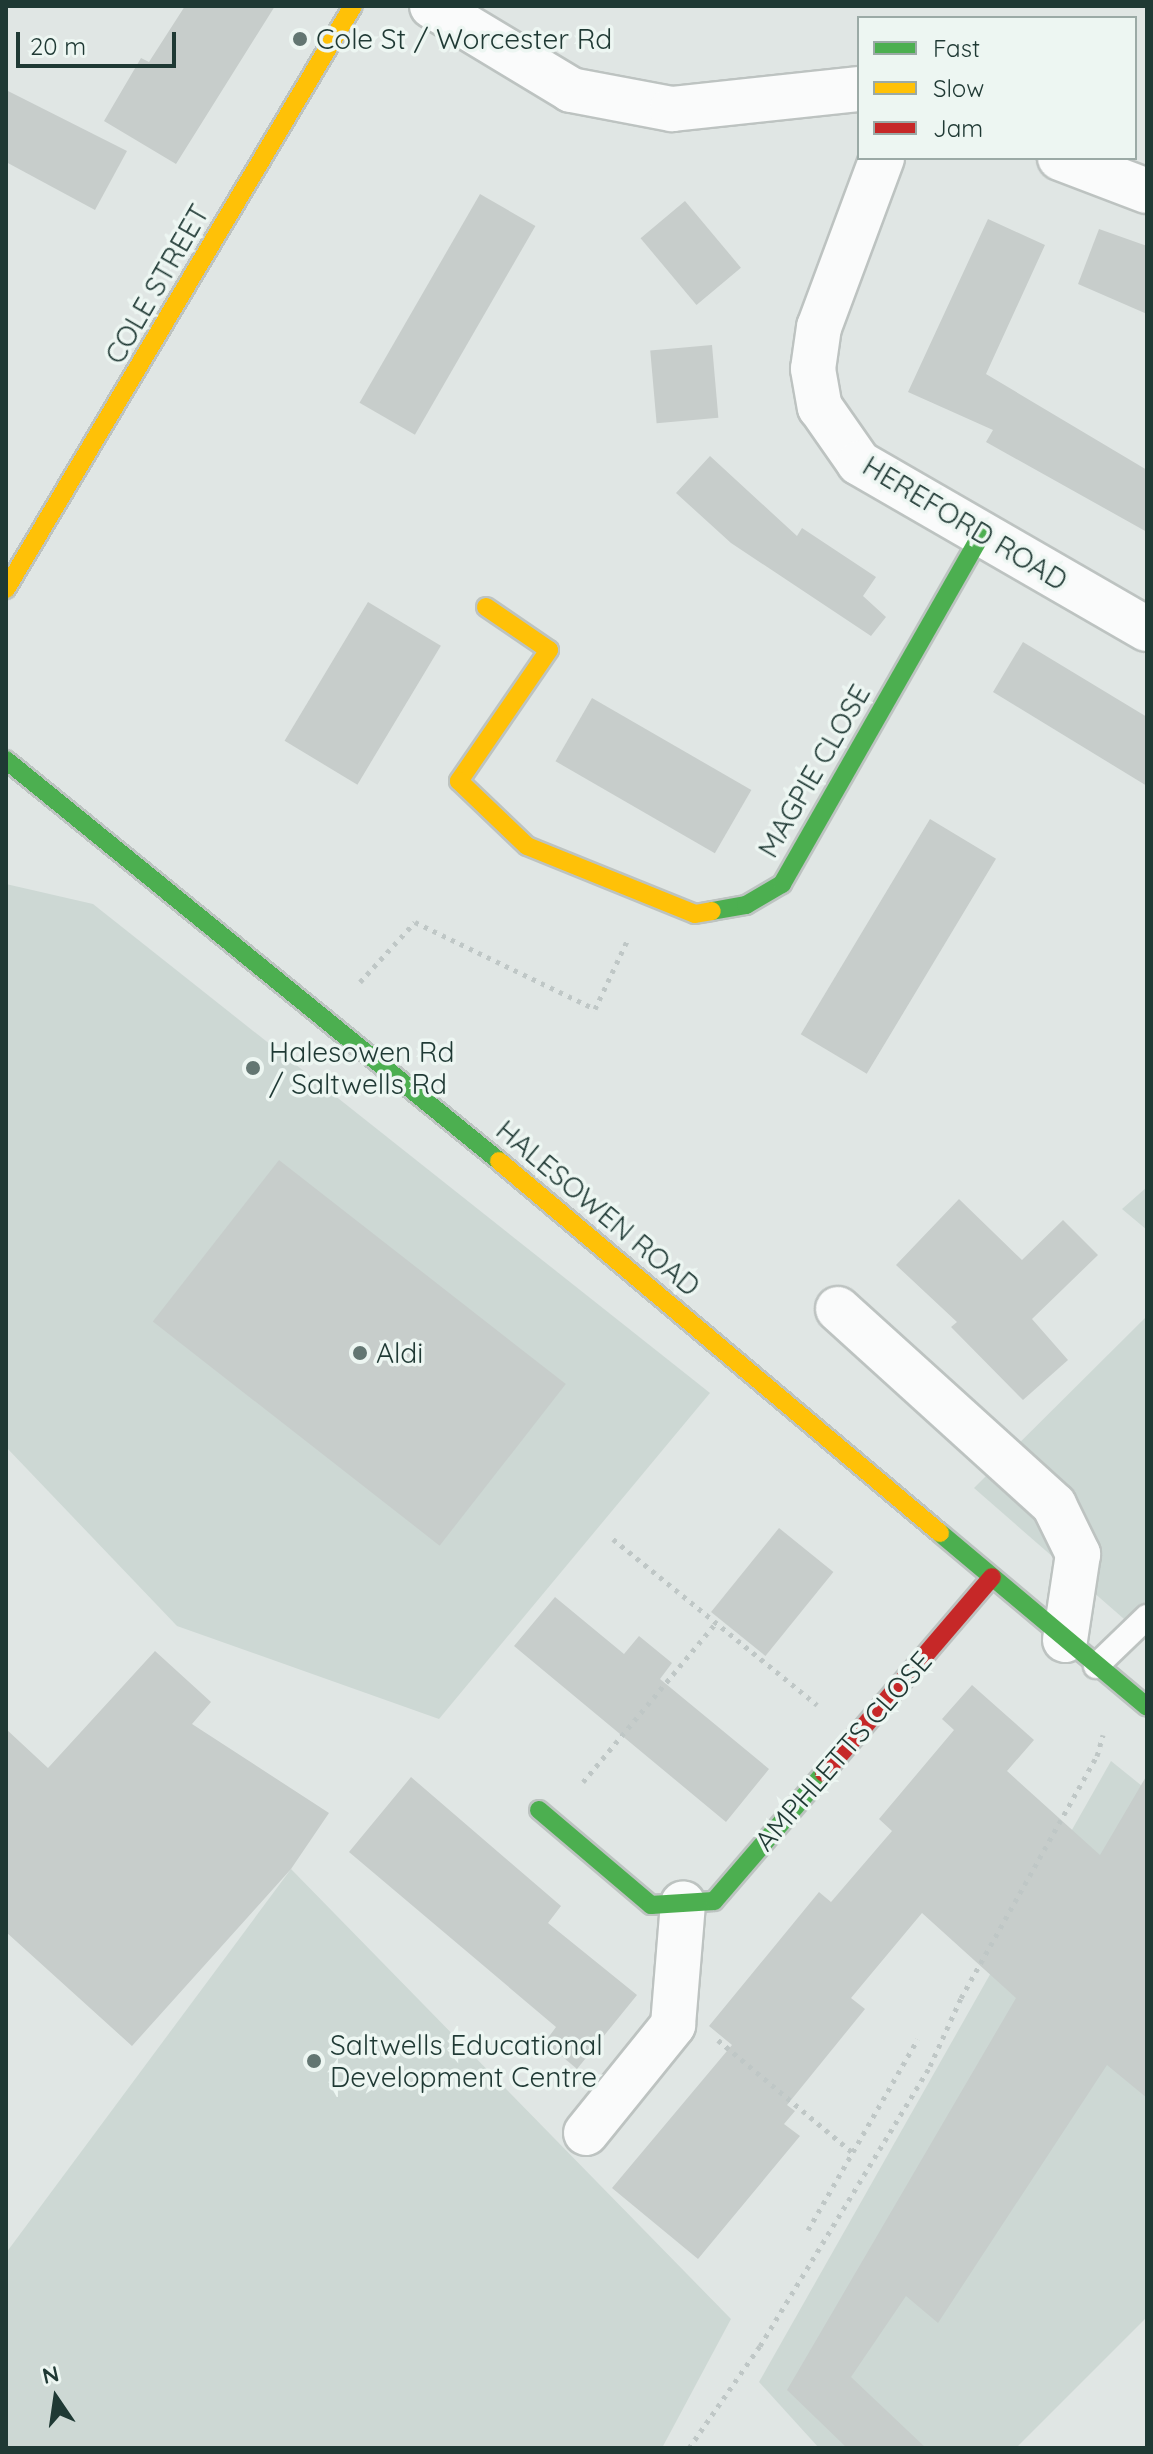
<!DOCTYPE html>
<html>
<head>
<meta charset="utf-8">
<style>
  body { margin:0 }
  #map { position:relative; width:1153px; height:2454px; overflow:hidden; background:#e0e6e4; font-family:Quicksand,sans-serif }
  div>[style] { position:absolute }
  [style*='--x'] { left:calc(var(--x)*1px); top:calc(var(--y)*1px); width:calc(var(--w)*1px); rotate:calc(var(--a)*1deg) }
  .built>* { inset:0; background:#cdd8d4 }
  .building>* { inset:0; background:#c7cdcb; transform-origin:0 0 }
  .path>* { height:5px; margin-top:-2.5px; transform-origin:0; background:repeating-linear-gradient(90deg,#bfc7c6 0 4px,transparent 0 10px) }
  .roads { filter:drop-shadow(2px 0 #bdc3c1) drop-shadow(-2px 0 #bdc3c1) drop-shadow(0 2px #bdc3c1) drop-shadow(0 -2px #bdc3c1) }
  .lane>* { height:24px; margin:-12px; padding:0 12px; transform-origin:12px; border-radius:12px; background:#fafbfb }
  .street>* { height:44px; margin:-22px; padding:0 22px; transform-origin:22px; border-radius:22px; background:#fafbfb }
  .fast>* { height:18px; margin:-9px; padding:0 9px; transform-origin:9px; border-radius:9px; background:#4caf50 }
  .slow>* { height:18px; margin:-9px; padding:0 9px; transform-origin:9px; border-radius:9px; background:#ffc107 }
  .jam>* { height:18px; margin:-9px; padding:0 9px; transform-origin:9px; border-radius:9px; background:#c62828 }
  .dots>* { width:22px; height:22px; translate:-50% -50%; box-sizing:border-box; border:4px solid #edf6f2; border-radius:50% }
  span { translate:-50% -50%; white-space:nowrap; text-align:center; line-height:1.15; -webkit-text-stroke:7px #edf6f2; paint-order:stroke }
  .poi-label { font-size:28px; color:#1f3934 }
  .left { translate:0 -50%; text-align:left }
  .street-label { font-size:28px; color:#1f3934 }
  .frame { position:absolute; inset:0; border:8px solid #1f3934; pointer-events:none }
  .legend { position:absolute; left:857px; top:16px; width:280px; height:144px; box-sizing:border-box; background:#edf6f2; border:2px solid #9baaa6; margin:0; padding:10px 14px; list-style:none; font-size:24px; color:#1f3934 }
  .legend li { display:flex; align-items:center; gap:16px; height:40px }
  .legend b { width:40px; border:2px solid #9baaa6 }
  .north { position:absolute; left:16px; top:2358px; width:80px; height:80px; -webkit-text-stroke:6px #edf6f2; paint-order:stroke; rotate:347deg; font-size:22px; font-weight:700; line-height:32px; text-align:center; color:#1f3934 }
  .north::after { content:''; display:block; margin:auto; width:28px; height:36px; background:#1f3934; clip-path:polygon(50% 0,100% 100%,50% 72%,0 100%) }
  .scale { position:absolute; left:16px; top:32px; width:160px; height:36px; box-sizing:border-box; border:4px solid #1f3934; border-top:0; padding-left:10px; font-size:24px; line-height:28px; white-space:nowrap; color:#1f3934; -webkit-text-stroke:6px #edf6f2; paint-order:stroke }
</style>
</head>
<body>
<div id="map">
  <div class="built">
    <i style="clip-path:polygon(6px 884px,93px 904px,710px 1393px,439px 1719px,177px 1626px,6px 1447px)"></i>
    <i style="clip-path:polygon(1147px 1187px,1147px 1230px,1122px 1209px)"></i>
    <i style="clip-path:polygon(1147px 1316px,1147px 1639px,974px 1488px)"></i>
    <i style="clip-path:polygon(1111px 1761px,1147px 1790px,1147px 2317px,1016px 2448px,819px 2448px,759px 2382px)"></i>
    <i style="clip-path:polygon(291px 1869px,731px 2319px,662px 2448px,6px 2448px,6px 2253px)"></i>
  </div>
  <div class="building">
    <i style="clip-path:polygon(185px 6px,275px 6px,176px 164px,104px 121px,141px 58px,149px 62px)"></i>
    <i style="clip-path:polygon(6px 90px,127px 151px,95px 210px,6px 162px)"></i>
    <i style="left:480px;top:194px;width:64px;height:241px;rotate:30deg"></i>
    <i style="left:685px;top:201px;width:87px;height:58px;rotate:50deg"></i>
    <i style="clip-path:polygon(988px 219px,1045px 245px,986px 374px,1147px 470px,1147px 532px,986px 442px,993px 430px,908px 392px)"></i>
    <i style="clip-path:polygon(1099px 229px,1147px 246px,1147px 314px,1078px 284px)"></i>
    <i style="left:712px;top:345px;width:73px;height:62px;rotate:85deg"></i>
    <i style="clip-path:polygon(710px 456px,797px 536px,802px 528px,876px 577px,863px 596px,886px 617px,871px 636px,731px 543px,676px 493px)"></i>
    <i style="left:368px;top:602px;width:85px;height:162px;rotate:31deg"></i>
    <i style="clip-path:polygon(1023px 642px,1147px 717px,1147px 786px,993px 692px)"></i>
    <i style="left:592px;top:698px;width:184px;height:73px;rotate:30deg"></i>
    <i style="left:930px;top:819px;width:77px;height:251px;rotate:31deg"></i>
    <i style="left:279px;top:1160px;width:364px;height:205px;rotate:38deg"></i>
    <i style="clip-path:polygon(959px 1199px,1022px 1260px,1063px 1220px,1098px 1255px,1032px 1319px,1068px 1360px,1023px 1400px,951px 1327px,957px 1322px,896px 1265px)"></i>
    <i style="left:779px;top:1528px;width:70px;height:108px;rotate:39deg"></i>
    <i style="clip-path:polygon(555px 1597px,624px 1654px,639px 1636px,672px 1663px,660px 1679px,769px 1769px,726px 1822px,514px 1646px)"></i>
    <i style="clip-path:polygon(155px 1651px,211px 1702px,192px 1724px,329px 1813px,291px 1869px,132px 2046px,6px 1932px,6px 1729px,48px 1768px)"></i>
    <i style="clip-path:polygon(972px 1685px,1034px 1740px,1007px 1771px,1100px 1855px,1147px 1775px,1147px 2098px,1107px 2065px,938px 2323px,906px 2296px,851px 2377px,926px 2448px,847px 2448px,787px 2390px,1016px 1998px,922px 1913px,851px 1998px,865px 2009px,787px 2105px,795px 2111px,784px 2124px,800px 2136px,698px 2259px,612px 2188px,732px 2045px,709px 2026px,819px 1892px,831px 1902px,892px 1831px,879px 1819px,954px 1730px,942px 1719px)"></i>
    <i style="clip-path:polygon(411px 1777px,561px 1906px,548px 1923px,637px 1995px,577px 2069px,545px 2042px,556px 2027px,349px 1852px)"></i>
  </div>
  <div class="path">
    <i style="--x:360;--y:982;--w:81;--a:-47.5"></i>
    <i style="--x:415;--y:922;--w:200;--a:25.8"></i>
    <i style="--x:595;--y:1009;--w:77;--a:-64.8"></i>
    <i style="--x:613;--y:1539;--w:263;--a:39.1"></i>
    <i style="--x:583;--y:1782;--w:207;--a:-50.1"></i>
    <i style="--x:718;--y:2040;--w:175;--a:39.9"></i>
    <i style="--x:808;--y:2230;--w:220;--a:-60.1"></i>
    <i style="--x:689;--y:2448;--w:124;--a:-55.2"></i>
    <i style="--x:760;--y:2346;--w:328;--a:-58.7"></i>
    <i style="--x:930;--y:2066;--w:75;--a:-65.5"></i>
    <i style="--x:961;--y:1998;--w:278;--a:-60.7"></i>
    <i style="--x:1097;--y:1756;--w:22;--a:-74"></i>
  </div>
  <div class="roads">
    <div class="lane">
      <i style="--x:1096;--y:1666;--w:71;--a:-43.9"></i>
    </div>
    <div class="street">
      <i style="--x:432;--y:6;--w:162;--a:31.1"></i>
      <i style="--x:571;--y:90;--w:103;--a:10.7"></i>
      <i style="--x:672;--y:109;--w:188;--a:-6.1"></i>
      <i style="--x:882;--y:158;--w:180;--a:110.4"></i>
      <i style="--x:819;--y:327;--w:42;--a:98.1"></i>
      <i style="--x:813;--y:369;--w:39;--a:80"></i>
      <i style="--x:820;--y:407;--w:68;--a:55.1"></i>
      <i style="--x:859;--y:463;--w:332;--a:30"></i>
      <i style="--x:1060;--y:158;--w:93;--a:20.8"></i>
      <i style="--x:838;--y:1309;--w:292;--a:42.2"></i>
      <i style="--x:1054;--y:1505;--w:55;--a:63.9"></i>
      <i style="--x:1078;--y:1554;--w:87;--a:98.6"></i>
      <i style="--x:586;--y:2133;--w:139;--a:-51.1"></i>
      <i style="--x:673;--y:2025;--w:122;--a:-85.3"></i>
    </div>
    <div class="fast">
      <i style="--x:6;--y:760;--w:635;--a:39.12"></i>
      <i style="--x:712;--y:911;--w:35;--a:-10"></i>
      <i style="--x:746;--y:905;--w:42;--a:-30.3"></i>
      <i style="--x:782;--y:884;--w:400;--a:-60.3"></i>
      <i style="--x:940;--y:1533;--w:270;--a:40"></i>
      <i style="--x:539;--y:1810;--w:147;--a:40.3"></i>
      <i style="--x:651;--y:1905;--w:63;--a:-3.6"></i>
      <i style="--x:714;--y:1901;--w:169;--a:-49.3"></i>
    </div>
    <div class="slow">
      <i style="--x:6;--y:589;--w:678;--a:-59.24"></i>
      <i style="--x:486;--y:607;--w:76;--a:34.3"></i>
      <i style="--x:549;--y:650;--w:159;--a:124.5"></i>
      <i style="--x:459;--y:781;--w:94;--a:43.7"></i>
      <i style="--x:527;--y:846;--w:181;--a:22"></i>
      <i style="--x:695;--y:914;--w:17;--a:-10"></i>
      <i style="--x:499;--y:1161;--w:577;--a:40.15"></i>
    </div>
    <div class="jam">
      <i style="--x:824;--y:1773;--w:258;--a:-49.4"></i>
    </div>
  </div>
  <div class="dots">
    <i style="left:300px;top:39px;background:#637672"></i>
    <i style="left:253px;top:1068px;background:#637672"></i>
    <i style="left:360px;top:1353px;background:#637672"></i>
    <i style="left:314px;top:2061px;background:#637672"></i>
  </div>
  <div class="poi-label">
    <span class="left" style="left:316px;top:39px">Cole St / Worcester Rd</span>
    <span class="left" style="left:269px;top:1068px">Halesowen Rd<br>/ Saltwells Rd</span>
    <span class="left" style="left:376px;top:1353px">Aldi</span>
    <span class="left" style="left:330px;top:2061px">Saltwells Educational<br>Development Centre</span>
  </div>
  <div class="street-label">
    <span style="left:157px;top:284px;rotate:-60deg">COLE STREET</span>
    <span style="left:965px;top:523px;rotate:31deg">HEREFORD ROAD</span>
    <span style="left:814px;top:771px;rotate:-60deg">MAGPIE CLOSE</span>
    <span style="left:598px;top:1208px;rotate:40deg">HALESOWEN ROAD</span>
    <span style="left:843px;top:1751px;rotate:-49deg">AMPHLETTS CLOSE</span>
  </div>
  <div class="frame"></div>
  <ul class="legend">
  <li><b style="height:10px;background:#4caf50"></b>Fast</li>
  <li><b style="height:10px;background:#ffc107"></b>Slow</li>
  <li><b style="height:10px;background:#c62828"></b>Jam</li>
  </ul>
  <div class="north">N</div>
  <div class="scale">20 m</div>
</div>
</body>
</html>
